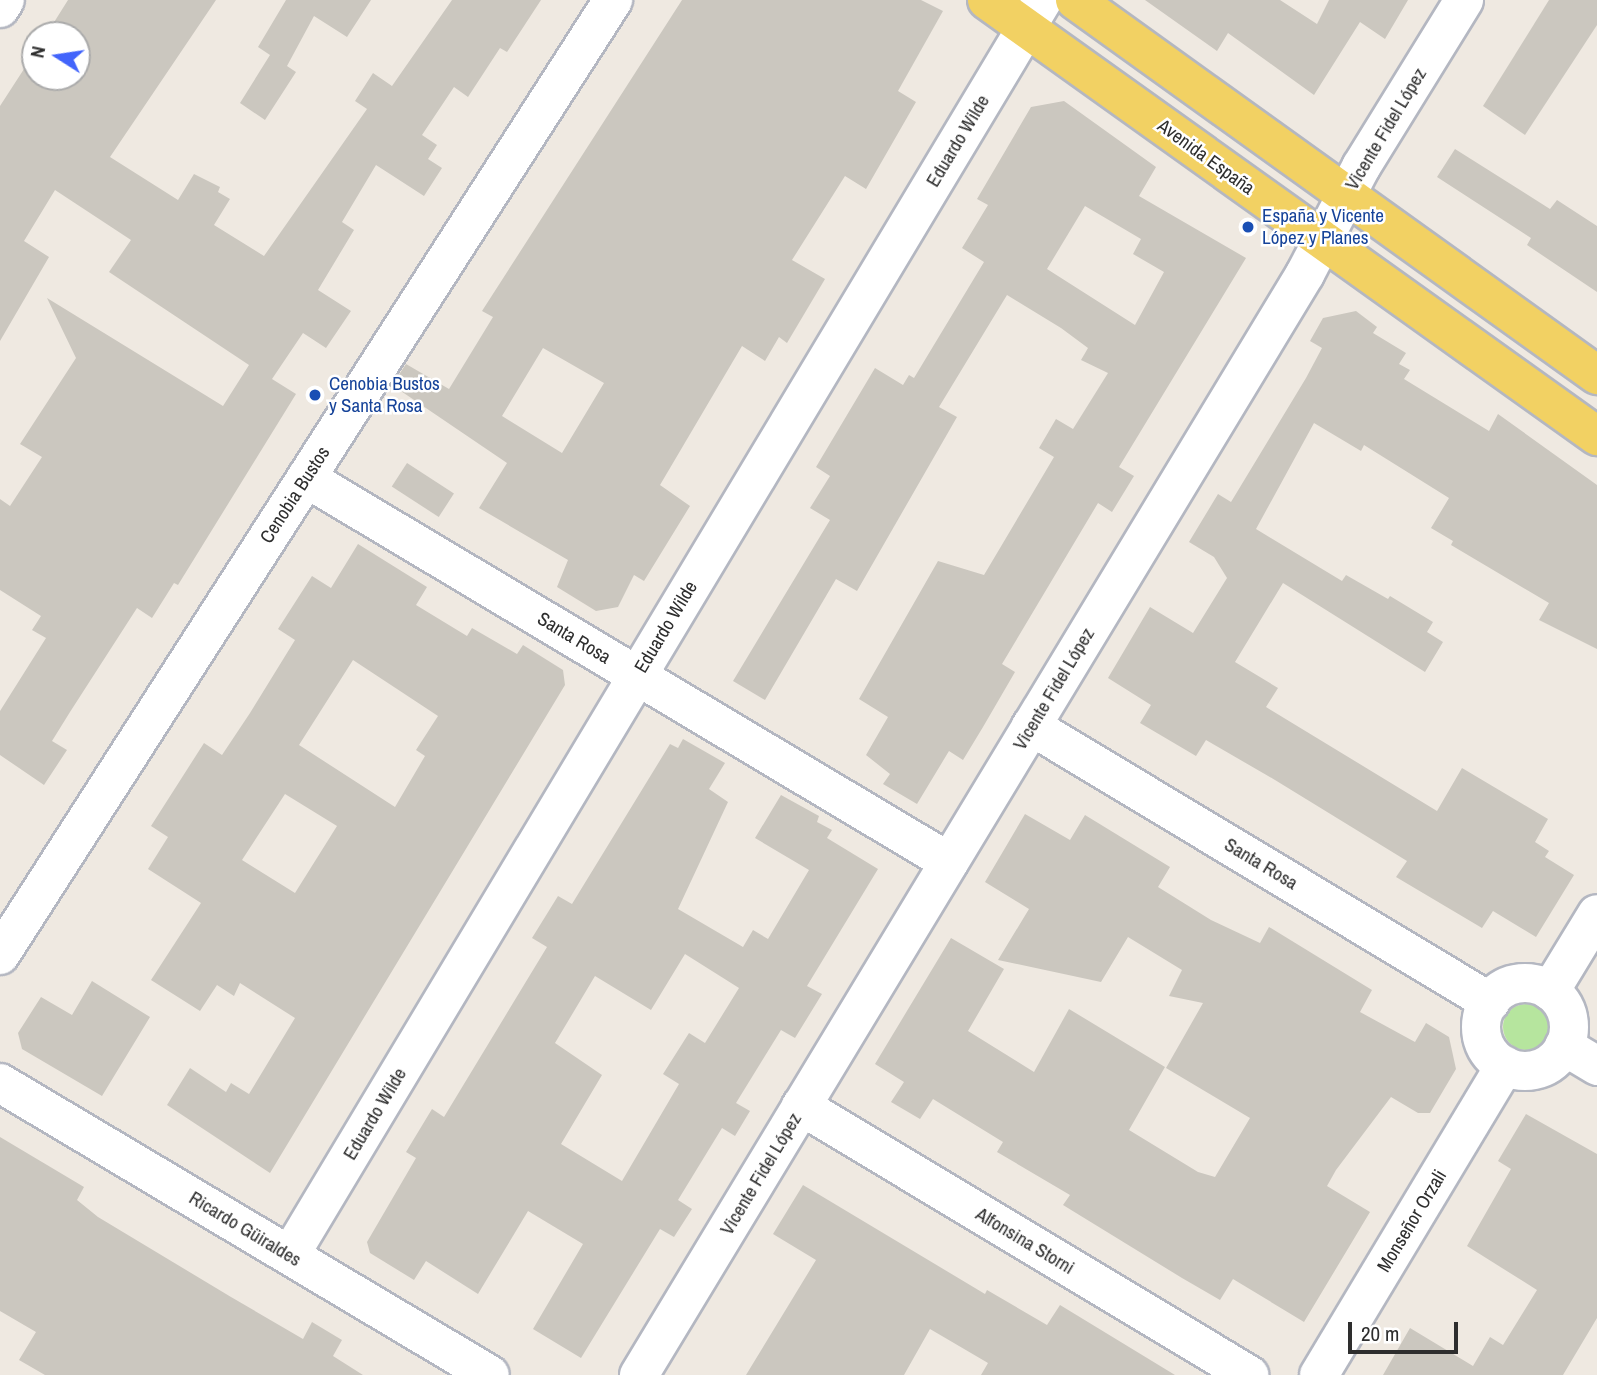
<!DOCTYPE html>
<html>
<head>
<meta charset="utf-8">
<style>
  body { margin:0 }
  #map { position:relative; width:1597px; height:1375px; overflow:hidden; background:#efe9e1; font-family:"Archivo Narrow",sans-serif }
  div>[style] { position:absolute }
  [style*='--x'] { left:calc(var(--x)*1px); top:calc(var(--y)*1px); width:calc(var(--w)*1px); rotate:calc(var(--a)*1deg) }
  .green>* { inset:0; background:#b6e59e }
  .round { border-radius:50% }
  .building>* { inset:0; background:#cbc7bf; transform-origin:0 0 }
  .roads { filter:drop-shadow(2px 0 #b4b7c1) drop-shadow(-2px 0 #b4b7c1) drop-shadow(0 2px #b4b7c1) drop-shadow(0 -2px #b4b7c1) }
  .minor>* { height:38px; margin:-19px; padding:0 19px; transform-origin:19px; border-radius:19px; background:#fff }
  .minor>.ring { margin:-19px; padding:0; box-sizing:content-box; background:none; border:38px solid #fff; border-radius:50% }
  .major>* { height:38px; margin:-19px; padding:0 19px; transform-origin:19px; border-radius:19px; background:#f2d163 }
  .dots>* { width:19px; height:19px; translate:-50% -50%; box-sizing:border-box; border:4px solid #fff; border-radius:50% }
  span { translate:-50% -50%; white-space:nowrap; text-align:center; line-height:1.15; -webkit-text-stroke:5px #fff; paint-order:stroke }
  .street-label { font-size:19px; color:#2e2e2e }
  .transit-label { font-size:19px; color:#164399 }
  .left { translate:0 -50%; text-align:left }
  .north { position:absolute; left:21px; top:21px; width:70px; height:70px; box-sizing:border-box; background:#fff; border:2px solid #ababab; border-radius:50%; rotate:282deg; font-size:19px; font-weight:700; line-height:28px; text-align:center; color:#2e2e2e }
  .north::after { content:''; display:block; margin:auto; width:24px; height:32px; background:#4264fb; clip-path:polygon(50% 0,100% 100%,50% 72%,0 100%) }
  .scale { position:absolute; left:1348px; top:1322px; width:110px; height:32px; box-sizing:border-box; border:4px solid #2e2e2e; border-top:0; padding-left:9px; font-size:21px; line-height:24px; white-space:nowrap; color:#2e2e2e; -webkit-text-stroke:5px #fff; paint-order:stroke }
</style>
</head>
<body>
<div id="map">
  <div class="green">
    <i class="round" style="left:1503px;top:1004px;width:46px;height:46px"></i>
  </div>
  <div class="building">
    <i style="clip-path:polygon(68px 0,216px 0,110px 157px,178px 200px,194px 174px,220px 187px,218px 192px,230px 199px,214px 225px,264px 256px,367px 109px,355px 101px,373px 73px,392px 86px,452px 0,541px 0,507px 52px,500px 48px,468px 97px,454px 87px,422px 135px,437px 145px,428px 159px,442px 168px,424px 196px,376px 165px,342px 222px,354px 230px,318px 290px,351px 311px,326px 348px,303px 333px,272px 379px,296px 394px,178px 585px,174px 583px,152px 618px,137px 608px,70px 712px,52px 741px,67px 750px,44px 785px,0 755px,0 711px,46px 638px,32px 630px,41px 616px,0 590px,0 499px,10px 506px,42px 457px,20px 444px,76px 358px,47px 298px,223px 406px,249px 365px,109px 272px,131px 240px,55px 190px,24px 241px,49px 257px,0 341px,0 106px,35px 52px,35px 77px,77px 77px,77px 35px,46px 35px)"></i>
    <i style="clip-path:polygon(286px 0,371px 0,347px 37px,314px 16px,287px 66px,296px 72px,265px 120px,240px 103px,270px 55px,258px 47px)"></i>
    <i style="clip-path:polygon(evenodd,682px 0,921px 0,943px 11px,898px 91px,916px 102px,866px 189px,845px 176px,792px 260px,825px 279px,787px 343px,779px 337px,765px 361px,742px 346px,660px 485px,690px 506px,644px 581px,634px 575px,618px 607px,596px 611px,557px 587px,568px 560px,479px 508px,507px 463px,392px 385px,406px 364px,449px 389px,493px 317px,482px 311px,682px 0,543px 348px,604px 383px,562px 453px,502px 416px,543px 348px)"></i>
    <i style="clip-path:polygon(1145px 0,1280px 0,1317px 24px,1329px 0,1408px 0,1385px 39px,1360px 22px,1314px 95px,1228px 33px,1217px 51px)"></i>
    <i style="clip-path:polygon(1549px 0,1597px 0,1597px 25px,1525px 135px,1483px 106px)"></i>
    <i style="clip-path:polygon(evenodd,1064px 101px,1156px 167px,1139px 196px,1246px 258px,1119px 467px,1134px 476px,1112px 512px,1098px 503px,1002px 664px,1015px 672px,983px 727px,963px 760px,949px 751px,917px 804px,883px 784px,890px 774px,866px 755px,888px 717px,859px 699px,938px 561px,984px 575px,1054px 457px,1039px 448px,1056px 419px,1073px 429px,1108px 373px,1081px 360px,1088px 348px,1061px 328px,1007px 295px,939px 407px,957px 417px,857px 591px,836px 579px,765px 700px,733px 681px,830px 520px,810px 508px,830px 476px,816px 467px,875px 368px,903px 385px,909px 375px,914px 378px,984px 262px,962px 248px,988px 205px,977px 199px,1031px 107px,1064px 101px,1085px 206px,1141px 239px,1133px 254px,1164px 272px,1135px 325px,1047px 269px,1085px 206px)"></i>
    <i style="clip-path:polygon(1455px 149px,1550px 209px,1557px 200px,1597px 226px,1597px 292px,1527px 245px,1531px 238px,1437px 177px)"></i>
    <i style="clip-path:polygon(1356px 311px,1377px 327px,1373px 333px,1406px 353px,1399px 364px,1410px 370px,1404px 379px,1489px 431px,1498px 414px,1597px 485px,1597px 649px,1539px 620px,1549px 603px,1451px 545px,1453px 541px,1431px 528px,1449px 498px,1364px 445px,1361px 451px,1314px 423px,1256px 529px,1342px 581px,1346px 575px,1388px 599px,1390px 596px,1433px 622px,1427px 632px,1443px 642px,1425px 672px,1283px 583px,1235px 662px,1278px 688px,1266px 707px,1437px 811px,1462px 768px,1548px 819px,1535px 842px,1549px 851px,1545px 857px,1574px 875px,1536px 937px,1493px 911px,1482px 928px,1396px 877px,1407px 861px,1275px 780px,1206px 740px,1196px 756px,1140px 723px,1151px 705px,1108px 678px,1150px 607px,1193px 633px,1227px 578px,1214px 557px,1189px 542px,1218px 494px,1231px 502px,1306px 378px,1322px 348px,1310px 341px,1323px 318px)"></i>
    <i style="left:407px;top:463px;width:56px;height:28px;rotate:33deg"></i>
    <i style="clip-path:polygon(evenodd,358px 544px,427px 587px,416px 605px,467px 636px,472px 628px,517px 654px,523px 645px,563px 670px,565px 685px,270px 1173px,167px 1105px,190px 1068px,226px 1092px,231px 1083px,249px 1094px,295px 1018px,240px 983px,234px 996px,217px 985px,200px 1011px,151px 980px,201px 903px,148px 869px,168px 837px,151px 826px,204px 743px,222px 755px,250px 713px,295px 640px,278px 629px,312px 576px,331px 588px,358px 544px,353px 660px,438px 716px,416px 750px,425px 756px,395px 807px,299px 745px,353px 660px,358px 544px,285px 794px,337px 826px,295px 893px,242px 860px,285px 794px)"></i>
    <i style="clip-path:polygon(evenodd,683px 739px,725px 763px,709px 789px,728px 802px,678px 909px,743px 947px,753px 930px,768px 939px,809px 870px,755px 838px,781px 795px,819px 816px,817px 822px,832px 830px,827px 838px,878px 869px,807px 986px,822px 994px,795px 1038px,781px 1030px,736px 1103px,750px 1111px,735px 1136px,722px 1128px,678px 1200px,692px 1209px,674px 1237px,660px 1229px,581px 1358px,533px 1329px,583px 1244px,528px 1211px,478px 1294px,426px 1261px,414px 1280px,370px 1253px,367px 1242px,416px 1158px,406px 1152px,432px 1109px,444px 1117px,547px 947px,532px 938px,558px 896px,572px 904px,670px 744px,678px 748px,683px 739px,685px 954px,739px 988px,705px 1043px,689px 1033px,663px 1074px,679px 1084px,622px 1181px,561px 1144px,602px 1075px,555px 1043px,595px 976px,651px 1010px,685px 954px)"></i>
    <i style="clip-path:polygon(1025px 814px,1070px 840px,1085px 815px,1170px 867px,1158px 887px,1211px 920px,1260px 943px,1269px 927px,1372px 990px,1360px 1012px,1415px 1042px,1426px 1023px,1449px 1037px,1456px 1069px,1430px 1113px,1418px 1113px,1391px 1097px,1336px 1170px,1327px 1186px,1370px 1212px,1304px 1322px,1233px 1279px,1220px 1300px,1182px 1278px,1063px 1205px,1070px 1195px,997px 1152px,1003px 1142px,933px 1099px,920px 1119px,891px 1102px,904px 1082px,875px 1064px,951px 938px,1004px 969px,968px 1031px,1034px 1072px,1069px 1009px,1165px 1067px,1129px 1130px,1198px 1172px,1215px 1177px,1250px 1118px,1166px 1068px,1203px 1003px,1169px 996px,1182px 970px,1128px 937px,1101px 982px,998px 960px,1029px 909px,985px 882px)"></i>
    <i style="clip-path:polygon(92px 981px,150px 1017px,102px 1096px,22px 1049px,18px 1033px,41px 997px,72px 1015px)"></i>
    <i style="clip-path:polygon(1526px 1114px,1597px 1154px,1597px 1318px,1563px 1375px,1383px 1375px,1410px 1328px,1473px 1366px,1490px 1337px,1503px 1345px,1537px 1290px,1467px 1246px,1511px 1169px,1498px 1161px)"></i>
    <i style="clip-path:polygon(0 1137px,84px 1187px,77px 1200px,98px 1217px,231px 1297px,303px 1339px,312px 1322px,342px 1340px,333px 1356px,363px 1375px,45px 1375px,19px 1360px,36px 1332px,0 1311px)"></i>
    <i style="clip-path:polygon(803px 1185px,985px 1294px,987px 1290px,1047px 1325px,1060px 1305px,1175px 1375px,981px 1375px,988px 1363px,930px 1329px,904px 1375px,746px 1375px,816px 1260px,773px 1234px)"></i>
  </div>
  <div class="roads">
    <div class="minor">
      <i style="--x:0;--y:8;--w:9;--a:-58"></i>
      <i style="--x:306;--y:478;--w:749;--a:30.85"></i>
      <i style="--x:1031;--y:726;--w:536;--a:31.02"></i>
      <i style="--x:0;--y:955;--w:1135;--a:-57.3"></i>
      <i class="ring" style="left:1481px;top:983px;width:50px;height:50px"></i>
      <i style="--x:1550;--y:991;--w:90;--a:-58.6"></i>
      <i style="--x:1564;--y:1046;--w:39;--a:31"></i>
      <i style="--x:0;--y:1083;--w:570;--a:30.79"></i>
      <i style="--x:801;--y:1106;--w:523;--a:30.98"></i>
      <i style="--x:290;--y:1255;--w:1464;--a:-59.04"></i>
      <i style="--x:639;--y:1375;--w:1287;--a:-58.83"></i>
      <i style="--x:1305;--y:274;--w:121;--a:-62.4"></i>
      <i style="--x:1361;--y:167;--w:196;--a:-58.3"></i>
      <i style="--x:1319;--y:1375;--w:361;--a:-59"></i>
    </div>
    <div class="major">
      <i style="--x:987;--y:0;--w:750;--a:35.56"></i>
      <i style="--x:1075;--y:0;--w:643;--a:35.69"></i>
    </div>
  </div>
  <div class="dots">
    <i style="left:1248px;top:227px;background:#1a4fb4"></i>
    <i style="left:315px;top:395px;background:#1a4fb4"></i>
  </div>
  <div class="street-label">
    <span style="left:1386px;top:129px;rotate:-59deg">Vicente Fidel López</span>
    <span style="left:958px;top:141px;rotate:-59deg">Eduardo Wilde</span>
    <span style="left:1206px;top:157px;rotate:36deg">Avenida España</span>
    <span style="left:295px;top:495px;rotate:-57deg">Cenobia Bustos</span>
    <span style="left:666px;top:627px;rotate:-59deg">Eduardo Wilde</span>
    <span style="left:574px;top:638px;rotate:31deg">Santa Rosa</span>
    <span style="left:1054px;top:689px;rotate:-59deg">Vicente Fidel López</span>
    <span style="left:1261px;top:864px;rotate:31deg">Santa Rosa</span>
    <span style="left:375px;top:1114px;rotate:-59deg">Eduardo Wilde</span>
    <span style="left:761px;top:1174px;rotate:-59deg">Vicente Fidel López</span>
    <span style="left:1412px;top:1221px;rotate:-59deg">Monseñor Orzali</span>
    <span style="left:245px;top:1229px;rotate:31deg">Ricardo Güiraldes</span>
    <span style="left:1025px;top:1241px;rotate:31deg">Alfonsina Storni</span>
  </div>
  <div class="transit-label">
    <span class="left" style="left:1262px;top:227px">España y Vicente<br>López y Planes</span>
    <span class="left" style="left:329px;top:395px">Cenobia Bustos<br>y Santa Rosa</span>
  </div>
  <div class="north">N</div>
  <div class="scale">20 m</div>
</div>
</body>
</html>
